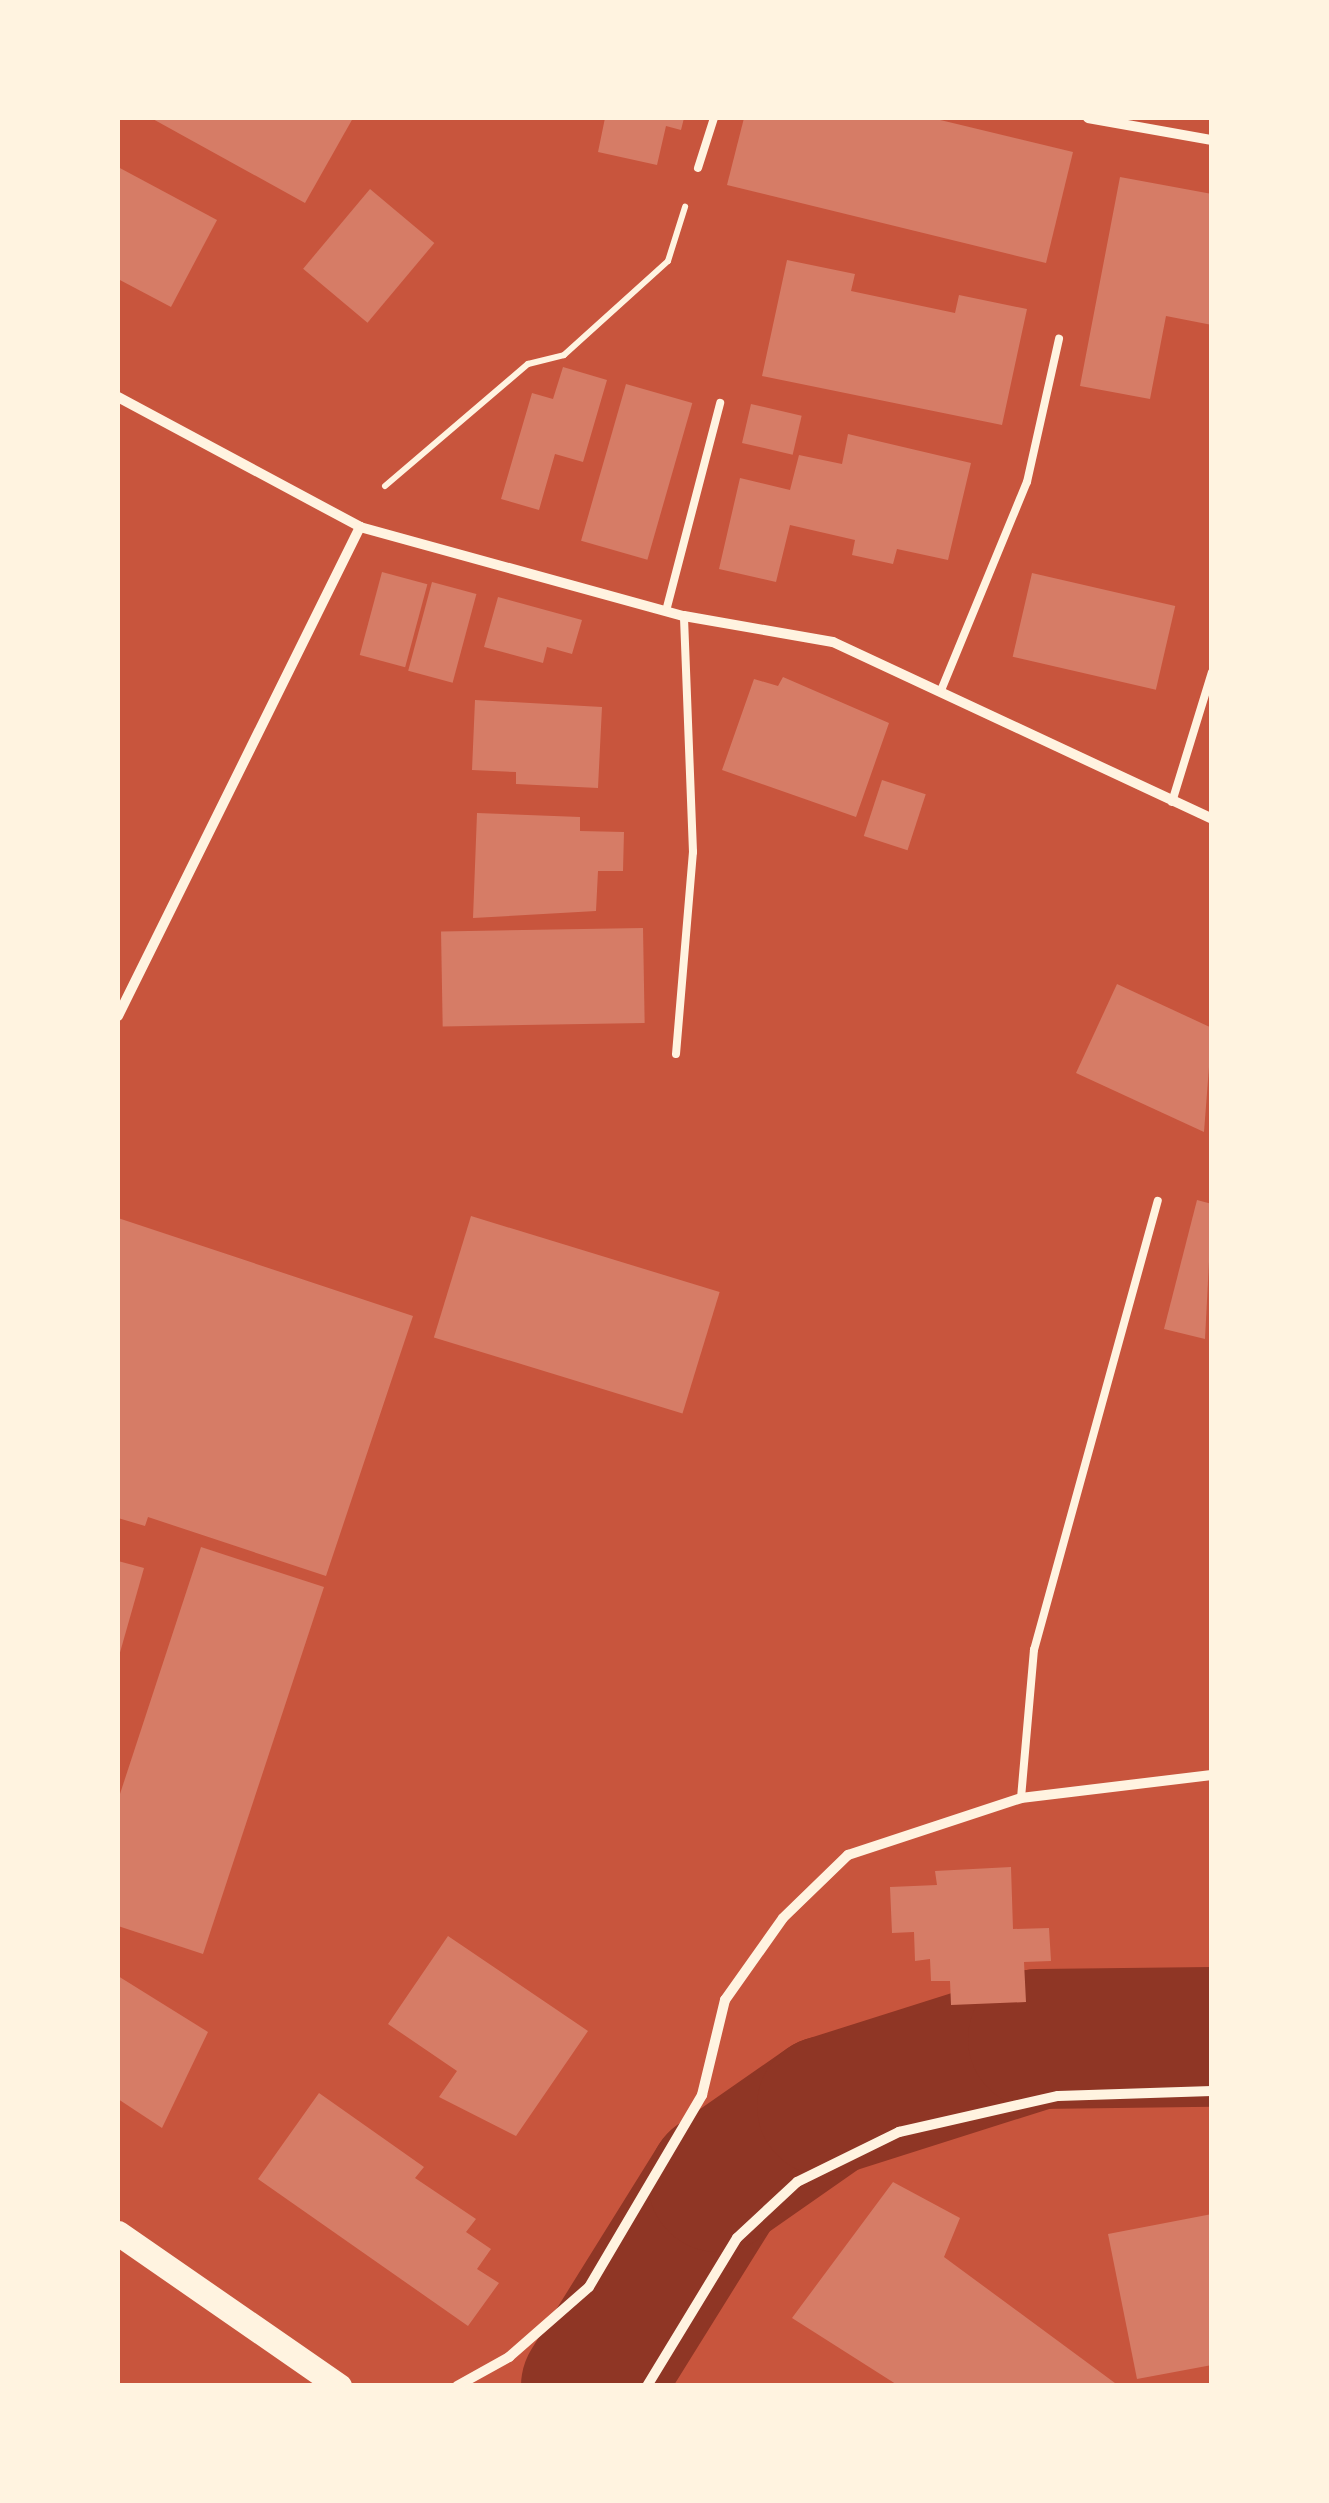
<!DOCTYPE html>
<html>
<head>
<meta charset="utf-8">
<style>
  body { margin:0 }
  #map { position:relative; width:1329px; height:2503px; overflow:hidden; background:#c8553d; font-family:Manrope,sans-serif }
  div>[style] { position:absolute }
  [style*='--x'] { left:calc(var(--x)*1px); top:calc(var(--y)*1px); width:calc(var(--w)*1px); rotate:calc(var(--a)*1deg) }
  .river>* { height:140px; margin:-70px; padding:0 70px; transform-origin:70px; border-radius:70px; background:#8f3625 }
  .building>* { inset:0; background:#d67c66; transform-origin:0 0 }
  .path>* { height:6px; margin:-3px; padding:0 3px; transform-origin:3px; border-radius:3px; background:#fff3e0 }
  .service>* { height:8px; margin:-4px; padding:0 4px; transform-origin:4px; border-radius:4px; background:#fff3e0 }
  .minor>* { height:10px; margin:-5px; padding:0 5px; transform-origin:5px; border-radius:5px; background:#fff3e0 }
  .primary>* { height:25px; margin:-12.5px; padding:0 12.5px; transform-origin:12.5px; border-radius:12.5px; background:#fff3e0 }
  span { translate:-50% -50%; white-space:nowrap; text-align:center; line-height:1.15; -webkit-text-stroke:8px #fff3e0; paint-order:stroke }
  .frame { position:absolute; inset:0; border:120px solid #fff3e0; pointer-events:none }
</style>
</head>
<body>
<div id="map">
  <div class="river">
    <i style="--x:591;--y:2386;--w:240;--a:-58.1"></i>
    <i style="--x:718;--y:2182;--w:133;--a:-34.9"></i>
    <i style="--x:827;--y:2106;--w:221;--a:-17.6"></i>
    <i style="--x:1038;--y:2039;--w:174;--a:-0.7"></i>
  </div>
  <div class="building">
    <i style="clip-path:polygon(151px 118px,353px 118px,305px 203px)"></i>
    <i style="clip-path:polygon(605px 118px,684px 118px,681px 130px,666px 126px,657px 165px,598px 152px)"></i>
    <i style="clip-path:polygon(744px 118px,932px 118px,1073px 152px,1046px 263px,727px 185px)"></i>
    <i style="clip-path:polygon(118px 167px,217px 220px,171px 307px,118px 279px)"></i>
    <i style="clip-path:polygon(1120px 177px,1212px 194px,1212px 325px,1166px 316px,1150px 399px,1080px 386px)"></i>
    <i style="left:370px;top:189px;width:84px;height:104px;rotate:40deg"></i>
    <i style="clip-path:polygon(787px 260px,855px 274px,851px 291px,955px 313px,959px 295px,1027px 309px,1002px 425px,762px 376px)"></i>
    <i style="clip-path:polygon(563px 367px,607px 380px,583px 462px,555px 454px,539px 510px,501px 499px,532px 393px,553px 399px)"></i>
    <i style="left:626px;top:384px;width:69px;height:163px;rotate:16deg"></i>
    <i style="left:751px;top:404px;width:52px;height:40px;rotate:13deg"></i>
    <i style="clip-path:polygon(848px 434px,971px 463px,948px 560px,897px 549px,893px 564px,852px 555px,855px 540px,790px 525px,776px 582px,719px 569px,740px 478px,790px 490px,799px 455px,842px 464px)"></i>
    <i style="left:382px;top:572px;width:47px;height:86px;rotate:15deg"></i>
    <i style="left:1032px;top:573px;width:147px;height:86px;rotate:13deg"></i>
    <i style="left:432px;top:582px;width:46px;height:92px;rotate:15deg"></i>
    <i style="clip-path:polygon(498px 597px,582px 620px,572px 654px,547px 647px,543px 663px,484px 647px)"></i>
    <i style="clip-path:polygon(783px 677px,889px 723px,856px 817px,722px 770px,754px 679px,778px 686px)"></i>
    <i style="clip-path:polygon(475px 700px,602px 707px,598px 788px,516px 784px,516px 772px,472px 770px)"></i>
    <i style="left:882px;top:780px;width:46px;height:59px;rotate:18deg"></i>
    <i style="clip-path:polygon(477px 813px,580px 817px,580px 831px,624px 832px,623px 871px,598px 871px,596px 911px,473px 918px)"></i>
    <i style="left:643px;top:928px;width:95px;height:202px;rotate:89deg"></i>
    <i style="clip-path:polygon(1117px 984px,1212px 1028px,1204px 1132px,1076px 1073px)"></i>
    <i style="clip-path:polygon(1197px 1200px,1212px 1204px,1205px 1339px,1164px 1329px)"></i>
    <i style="left:471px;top:1216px;width:260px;height:127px;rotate:17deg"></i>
    <i style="clip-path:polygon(118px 1218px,413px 1316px,326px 1576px,148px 1517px,145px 1526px,118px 1518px)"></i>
    <i style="clip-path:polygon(201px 1547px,324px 1587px,203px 1954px,118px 1926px,118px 1800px)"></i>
    <i style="clip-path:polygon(118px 1561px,144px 1568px,119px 1656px,118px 1656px)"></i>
    <i style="clip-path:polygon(1011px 1867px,1013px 1929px,1049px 1928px,1051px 1961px,1024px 1962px,1026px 2002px,951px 2005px,950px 1981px,931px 1981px,930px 1959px,915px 1961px,914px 1932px,892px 1933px,890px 1887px,937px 1885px,935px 1871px)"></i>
    <i style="clip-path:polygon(448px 1936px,588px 2031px,516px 2136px,439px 2097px,457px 2071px,388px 2024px)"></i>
    <i style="clip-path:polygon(118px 1976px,208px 2032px,162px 2128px,118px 2099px)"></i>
    <i style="clip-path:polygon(319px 2093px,424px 2167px,415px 2178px,476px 2219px,466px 2232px,491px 2249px,477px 2269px,499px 2283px,468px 2326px,258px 2179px)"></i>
    <i style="clip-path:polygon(893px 2182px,960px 2218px,944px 2257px,1119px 2386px,899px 2386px,792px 2318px)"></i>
    <i style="clip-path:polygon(1212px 2214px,1212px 2365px,1137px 2379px,1108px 2234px)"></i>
  </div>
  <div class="path">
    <i style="--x:385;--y:486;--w:188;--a:-40.5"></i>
    <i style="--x:528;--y:364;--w:37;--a:-14"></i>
    <i style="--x:564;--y:355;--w:140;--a:-42.1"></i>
    <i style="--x:668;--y:261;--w:57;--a:-72.5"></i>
  </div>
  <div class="service">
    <i style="--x:698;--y:168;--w:52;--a:-72.3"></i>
    <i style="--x:666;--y:611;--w:215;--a:-75.4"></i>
    <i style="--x:942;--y:688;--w:223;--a:-67.6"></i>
    <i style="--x:1027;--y:482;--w:147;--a:-77.4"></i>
    <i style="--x:1172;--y:802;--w:136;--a:-72.9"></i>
    <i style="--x:676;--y:1054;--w:203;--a:-85.2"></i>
    <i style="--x:693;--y:852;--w:236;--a:-92.2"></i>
    <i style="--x:1021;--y:1798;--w:149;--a:-85"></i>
    <i style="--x:1034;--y:1650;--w:466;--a:-74.6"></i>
  </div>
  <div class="minor">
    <i style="--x:1088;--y:118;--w:126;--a:10.1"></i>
    <i style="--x:118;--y:397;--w:275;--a:28.2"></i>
    <i style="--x:360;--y:527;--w:336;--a:15.4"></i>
    <i style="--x:684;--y:616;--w:151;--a:9.9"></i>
    <i style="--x:833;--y:642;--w:418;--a:25"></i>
    <i style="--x:118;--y:1016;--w:546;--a:-63.67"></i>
    <i style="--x:457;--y:2386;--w:60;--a:-29.1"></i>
    <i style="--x:509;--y:2357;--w:106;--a:-41.2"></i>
    <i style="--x:589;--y:2287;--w:223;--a:-59.5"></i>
    <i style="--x:702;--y:2095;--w:98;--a:-76.4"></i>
    <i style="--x:725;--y:2000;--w:100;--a:-54.7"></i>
    <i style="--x:783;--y:1918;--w:91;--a:-44.1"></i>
    <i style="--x:848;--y:1855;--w:182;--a:-18.2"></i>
    <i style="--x:1021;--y:1798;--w:192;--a:-6.9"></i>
    <i style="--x:647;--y:2386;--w:173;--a:-58.7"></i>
    <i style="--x:737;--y:2238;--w:82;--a:-43"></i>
    <i style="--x:797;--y:2182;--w:114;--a:-26.1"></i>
    <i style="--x:899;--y:2132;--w:163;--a:-12.8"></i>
    <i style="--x:1058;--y:2096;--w:154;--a:-1.9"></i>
  </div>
  <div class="primary">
    <i style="--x:118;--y:2233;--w:269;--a:34.7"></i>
  </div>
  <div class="frame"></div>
</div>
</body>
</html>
